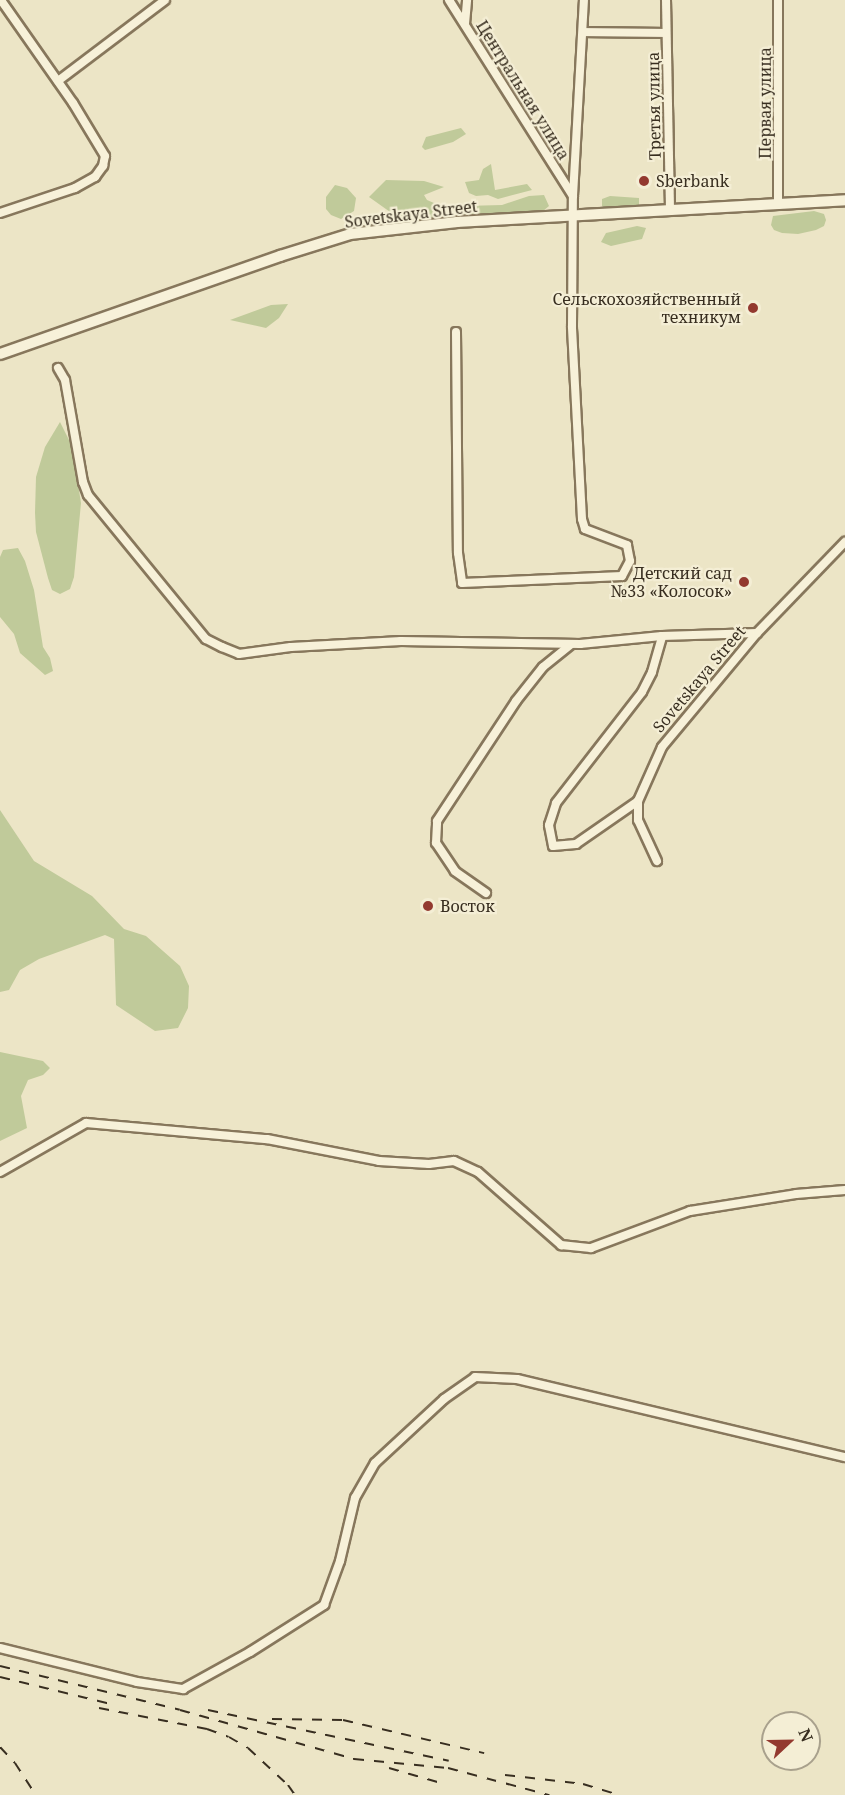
<!DOCTYPE html>
<html>
<head>
<meta charset="utf-8">
<style>
  body { margin:0 }
  #map { position:relative; width:845px; height:1795px; overflow:hidden; background:#ece5c6; font-family:"Noto Serif",serif }
  div>[style] { position:absolute }
  [style*='--x'] { left:calc(var(--x)*1px); top:calc(var(--y)*1px); width:calc(var(--w)*1px); rotate:calc(var(--a)*1deg) }
  .green>* { inset:0; background:#c0ca9a }
  .roads { filter:drop-shadow(2px 0 #87775c) drop-shadow(-2px 0 #87775c) drop-shadow(0 2px #87775c) drop-shadow(0 -2px #87775c) }
  .street>* { height:8px; margin:-4px; padding:0 4px; transform-origin:4px; border-radius:4px; background:#f7f1d9 }
  .secondary>* { height:10px; margin:-5px; padding:0 5px; transform-origin:5px; border-radius:5px; background:#f7f1d9 }
  .rail>* { height:2px; margin-top:-1px; transform-origin:0; background:repeating-linear-gradient(90deg,#382e20 0 10px,transparent 0 20px) }
  .dots>* { width:16px; height:16px; translate:-50% -50%; box-sizing:border-box; border:3px solid #f4eed5; border-radius:50% }
  span { translate:-50% -50%; white-space:nowrap; text-align:center; line-height:1.15; -webkit-text-stroke:4.5px #f4eed5; paint-order:stroke }
  .street-label { font-size:16px; color:#382e20 }
  .poi-label { font-size:16px; color:#382e20 }
  .left { translate:0 -50%; text-align:left }
  .right { translate:-100% -50%; text-align:right }
  .north { position:absolute; left:761px; top:1711px; width:60px; height:60px; box-sizing:border-box; background:#f4eed5; border:2px solid #a9a18d; border-radius:50%; rotate:68deg; font-size:16px; font-weight:700; line-height:24px; text-align:center; color:#382e20 }
  .north::after { content:''; display:block; margin:auto; width:21px; height:27px; background:#93392f; clip-path:polygon(50% 0,100% 100%,50% 72%,0 100%) }
</style>
</head>
<body>
<div id="map">
  <div class="green">
    <i style="clip-path:polygon(461px 128px,466px 134px,453px 142px,425px 150px,422px 147px,426px 137px)"></i>
    <i style="clip-path:polygon(491px 164px,495px 190px,527px 184px,532px 190px,498px 199px,488px 195px,476px 196px,469px 193px,465px 182px,479px 180px,483px 169px)"></i>
    <i style="clip-path:polygon(386px 180px,424px 181px,444px 187px,424px 195px,427px 200px,441px 206px,432px 218px,400px 219px,369px 197px)"></i>
    <i style="clip-path:polygon(335px 185px,347px 188px,356px 198px,354px 211px,341px 219px,331px 215px,326px 209px,326px 197px)"></i>
    <i style="clip-path:polygon(544px 195px,549px 206px,543px 211px,462px 216px,464px 206px,502px 205px,529px 196px)"></i>
    <i style="clip-path:polygon(610px 196px,639px 198px,639px 206px,627px 209px,620px 206px,606px 209px,602px 206px,602px 199px)"></i>
    <i style="clip-path:polygon(814px 211px,824px 214px,826px 220px,824px 226px,816px 230px,798px 234px,782px 233px,774px 230px,771px 225px,773px 216px)"></i>
    <i style="clip-path:polygon(637px 226px,646px 228px,642px 239px,611px 246px,601px 242px,606px 233px)"></i>
    <i style="clip-path:polygon(288px 304px,279px 318px,266px 328px,230px 320px,271px 305px)"></i>
    <i style="clip-path:polygon(60px 422px,72px 446px,81px 503px,74px 577px,70px 589px,60px 594px,52px 590px,48px 578px,36px 532px,35px 513px,36px 477px,45px 447px)"></i>
    <i style="clip-path:polygon(18px 548px,25px 561px,34px 590px,43px 647px,50px 658px,53px 671px,45px 675px,20px 653px,14px 634px,0 617px,0 557px,3px 550px)"></i>
    <i style="clip-path:polygon(0 810px,34px 861px,92px 896px,124px 929px,146px 936px,180px 966px,189px 986px,188px 1008px,178px 1028px,155px 1031px,116px 1005px,114px 939px,105px 935px,39px 959px,20px 970px,9px 990px,0 992px)"></i>
    <i style="clip-path:polygon(0 1052px,43px 1061px,50px 1068px,43px 1075px,28px 1080px,21px 1096px,27px 1128px,0 1141px)"></i>
  </div>
  <div class="roads">
    <div class="street">
      <i style="--x:449;--y:0;--w:232;--a:57.7"></i>
      <i style="--x:666;--y:0;--w:211;--a:88.9"></i>
      <i style="--x:465;--y:24;--w:24;--a:-85"></i>
      <i style="--x:583;--y:32;--w:82;--a:0.7"></i>
      <i style="--x:58;--y:81;--w:134;--a:-37.1"></i>
      <i style="--x:778;--y:205;--w:205;--a:-90"></i>
      <i style="--x:0;--y:213;--w:79;--a:-18.4"></i>
      <i style="--x:75;--y:188;--w:23;--a:-29"></i>
      <i style="--x:95;--y:177;--w:14;--a:-54"></i>
      <i style="--x:103;--y:166;--w:10;--a:-79"></i>
      <i style="--x:105;--y:156;--w:62;--a:-121.1"></i>
      <i style="--x:73;--y:103;--w:126;--a:-125"></i>
      <i style="--x:456;--y:332;--w:221;--a:89.5"></i>
      <i style="--x:458;--y:553;--w:30;--a:82"></i>
      <i style="--x:462;--y:583;--w:160;--a:-2.5"></i>
      <i style="--x:622;--y:576;--w:17;--a:-62"></i>
      <i style="--x:630;--y:561;--w:16;--a:-101"></i>
      <i style="--x:627;--y:545;--w:45;--a:-159.1"></i>
      <i style="--x:585;--y:529;--w:10;--a:-107"></i>
      <i style="--x:582;--y:519;--w:193;--a:-93"></i>
      <i style="--x:572;--y:326;--w:130;--a:-89.6"></i>
      <i style="--x:573;--y:196;--w:196;--a:-86.8"></i>
      <i style="--x:58;--y:368;--w:14;--a:60"></i>
      <i style="--x:65;--y:380;--w:104;--a:80"></i>
      <i style="--x:83;--y:482;--w:14;--a:69"></i>
      <i style="--x:88;--y:495;--w:186;--a:50.7"></i>
      <i style="--x:206;--y:639;--w:18;--a:27"></i>
      <i style="--x:222;--y:647;--w:18;--a:22"></i>
      <i style="--x:239;--y:654;--w:52;--a:-7.7"></i>
      <i style="--x:291;--y:647;--w:110;--a:-3.1"></i>
      <i style="--x:401;--y:641;--w:179;--a:1"></i>
      <i style="--x:580;--y:644;--w:82;--a:-5.6"></i>
      <i style="--x:662;--y:636;--w:95;--a:-1.8"></i>
      <i style="--x:638;--y:801;--w:75;--a:145.3"></i>
      <i style="--x:576;--y:844;--w:23;--a:175"></i>
      <i style="--x:553;--y:846;--w:21;--a:-101"></i>
      <i style="--x:549;--y:825;--w:23;--a:-72"></i>
      <i style="--x:556;--y:803;--w:140;--a:-52.2"></i>
      <i style="--x:642;--y:692;--w:22;--a:-63"></i>
      <i style="--x:652;--y:672;--w:37;--a:-74"></i>
      <i style="--x:657;--y:861;--w:45;--a:-114.9"></i>
      <i style="--x:638;--y:820;--w:19;--a:-90"></i>
      <i style="--x:638;--y:801;--w:59;--a:-66"></i>
      <i style="--x:662;--y:747;--w:148;--a:-50.2"></i>
      <i style="--x:757;--y:633;--w:127;--a:-46"></i>
      <i style="--x:486;--y:893;--w:38;--a:-145"></i>
      <i style="--x:455;--y:871;--w:34;--a:-124"></i>
      <i style="--x:436;--y:843;--w:22;--a:-87"></i>
      <i style="--x:437;--y:821;--w:144;--a:-56.6"></i>
      <i style="--x:516;--y:701;--w:43;--a:-51.5"></i>
      <i style="--x:543;--y:667;--w:36;--a:-39"></i>
      <i style="--x:0;--y:1172;--w:99;--a:-29.7"></i>
      <i style="--x:86;--y:1123;--w:182;--a:5.1"></i>
      <i style="--x:267;--y:1139;--w:114;--a:11.1"></i>
      <i style="--x:379;--y:1161;--w:50;--a:3.4"></i>
      <i style="--x:429;--y:1164;--w:25;--a:-7"></i>
      <i style="--x:454;--y:1161;--w:26;--a:25"></i>
      <i style="--x:478;--y:1172;--w:111;--a:41.3"></i>
      <i style="--x:561;--y:1245;--w:30;--a:6"></i>
      <i style="--x:591;--y:1248;--w:106;--a:-20.5"></i>
      <i style="--x:690;--y:1211;--w:107;--a:-9.1"></i>
      <i style="--x:796;--y:1194;--w:49;--a:-4.7"></i>
      <i style="--x:0;--y:1648;--w:141;--a:13.9"></i>
      <i style="--x:137;--y:1682;--w:47;--a:8.7"></i>
      <i style="--x:183;--y:1689;--w:77;--a:-28.9"></i>
      <i style="--x:250;--y:1652;--w:88;--a:-32.4"></i>
      <i style="--x:324;--y:1605;--w:47;--a:-70"></i>
      <i style="--x:340;--y:1561;--w:65;--a:-76.6"></i>
      <i style="--x:355;--y:1498;--w:40;--a:-60.3"></i>
      <i style="--x:375;--y:1463;--w:94;--a:-42.8"></i>
      <i style="--x:444;--y:1399;--w:38;--a:-35"></i>
      <i style="--x:475;--y:1377;--w:42;--a:2.7"></i>
      <i style="--x:517;--y:1379;--w:337;--a:13.4"></i>
    </div>
    <div class="secondary">
      <i style="--x:0;--y:354;--w:297;--a:-19.3"></i>
      <i style="--x:280;--y:256;--w:73;--a:-17.4"></i>
      <i style="--x:350;--y:234;--w:108;--a:-6.4"></i>
      <i style="--x:457;--y:222;--w:389;--a:-3.2"></i>
    </div>
  </div>
  <div class="rail">
    <i style="--x:0;--y:1666;--w:185;--a:13.7"></i>
    <i style="--x:180;--y:1710;--w:181;--a:15.7"></i>
    <i style="--x:354;--y:1759;--w:94;--a:5.5"></i>
    <i style="--x:448;--y:1768;--w:105;--a:15"></i>
    <i style="--x:0;--y:1677;--w:114;--a:13.7"></i>
    <i style="--x:99;--y:1708;--w:110;--a:11"></i>
    <i style="--x:207;--y:1729;--w:23;--a:20"></i>
    <i style="--x:229;--y:1737;--w:22;--a:30"></i>
    <i style="--x:248;--y:1748;--w:54;--a:42.8"></i>
    <i style="--x:288;--y:1785;--w:12;--a:55"></i>
    <i style="--x:208;--y:1710;--w:246;--a:11.9"></i>
    <i style="--x:272;--y:1719;--w:71;--a:0.8"></i>
    <i style="--x:343;--y:1720;--w:145;--a:13.2"></i>
    <i style="--x:0;--y:1747;--w:22;--a:47"></i>
    <i style="--x:15;--y:1763;--w:38;--a:57"></i>
    <i style="--x:389;--y:1768;--w:54;--a:16.1"></i>
    <i style="--x:505;--y:1775;--w:79;--a:6.6"></i>
    <i style="--x:583;--y:1784;--w:39;--a:17"></i>
  </div>
  <div class="dots">
    <i style="left:644px;top:181px;background:#93392f"></i>
    <i style="left:753px;top:308px;background:#93392f"></i>
    <i style="left:744px;top:582px;background:#93392f"></i>
    <i style="left:428px;top:906px;background:#93392f"></i>
  </div>
  <div class="street-label">
    <span style="left:523px;top:90px;rotate:58deg">Центральная улица</span>
    <span style="left:765px;top:103px;rotate:-90deg">Первая улица</span>
    <span style="left:654px;top:106px;rotate:-91deg">Третья улица</span>
    <span style="left:411px;top:214px;rotate:-7deg">Sovetskaya Street</span>
    <span style="left:699px;top:679px;rotate:-50deg">Sovetskaya Street</span>
  </div>
  <div class="poi-label">
    <span class="left" style="left:656px;top:181px">Sberbank</span>
    <span class="right" style="left:741px;top:308px">Сельскохозяйственный<br>техникум</span>
    <span class="right" style="left:732px;top:582px">Детский сад<br>№33 «Колосок»</span>
    <span class="left" style="left:440px;top:906px">Восток</span>
  </div>
  <div class="north">N</div>
</div>
</body>
</html>
